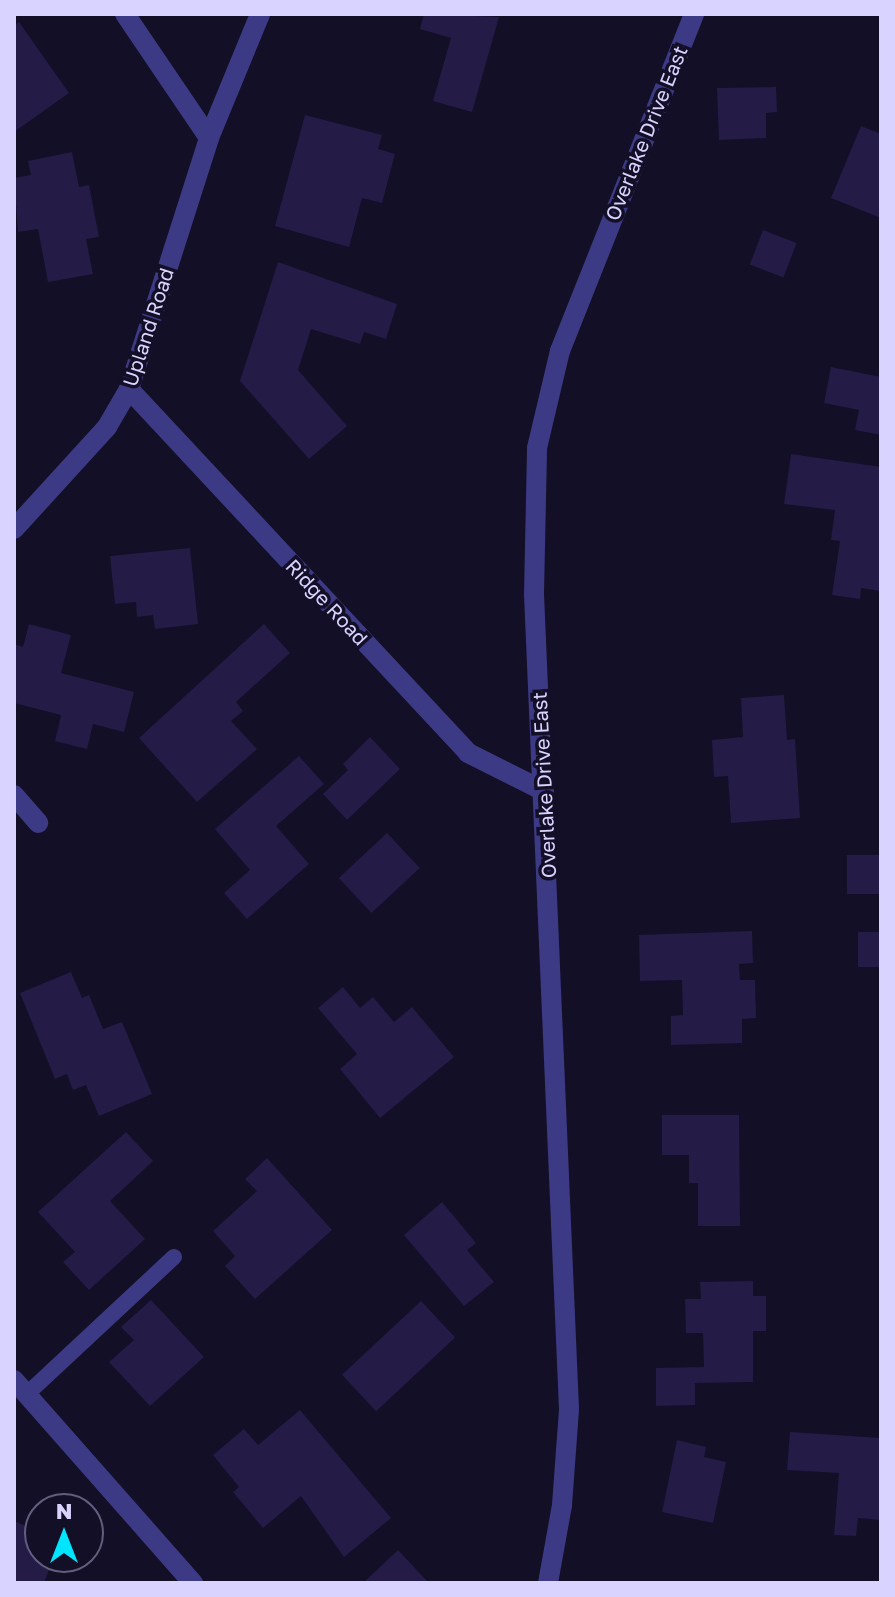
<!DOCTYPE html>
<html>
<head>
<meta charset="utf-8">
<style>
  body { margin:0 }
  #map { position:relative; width:895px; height:1597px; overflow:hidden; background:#130f26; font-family:"Golos Text",sans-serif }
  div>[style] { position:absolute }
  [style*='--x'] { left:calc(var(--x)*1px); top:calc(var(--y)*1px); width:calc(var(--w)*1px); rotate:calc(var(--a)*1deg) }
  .building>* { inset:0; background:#241b47; transform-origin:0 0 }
  .service>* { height:16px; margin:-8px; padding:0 8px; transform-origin:8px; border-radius:8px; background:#3d3a85 }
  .minor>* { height:20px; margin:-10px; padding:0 10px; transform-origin:10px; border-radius:10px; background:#3d3a85 }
  .tertiary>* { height:20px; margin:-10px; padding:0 10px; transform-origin:10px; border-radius:10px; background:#3d3a85 }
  span { translate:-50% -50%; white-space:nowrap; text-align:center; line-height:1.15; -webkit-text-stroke:7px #130f26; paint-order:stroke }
  .street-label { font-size:20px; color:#d9d4ff }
  .frame { position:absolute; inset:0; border:16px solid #d9d4ff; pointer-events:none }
  .north { position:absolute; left:24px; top:1493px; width:80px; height:80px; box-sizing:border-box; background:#130f26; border:2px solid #625e7d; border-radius:50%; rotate:0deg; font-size:22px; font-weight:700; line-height:32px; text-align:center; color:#d9d4ff }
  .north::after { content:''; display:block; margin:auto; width:28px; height:36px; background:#00e5ff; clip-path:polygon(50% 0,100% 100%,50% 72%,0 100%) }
</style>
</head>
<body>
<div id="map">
  <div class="building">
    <i style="clip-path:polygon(424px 14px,499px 17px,472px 112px,433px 101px,451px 38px,420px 29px)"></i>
    <i style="clip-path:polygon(19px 22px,69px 93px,14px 132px,14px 26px)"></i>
    <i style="clip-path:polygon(776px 87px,777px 112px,766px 113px,766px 138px,719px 140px,717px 88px)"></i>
    <i style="clip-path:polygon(305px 115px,382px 135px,378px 149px,395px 154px,382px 203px,362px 198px,349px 247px,275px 226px)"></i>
    <i style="clip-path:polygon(861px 126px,881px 134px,881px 218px,831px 198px)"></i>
    <i style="clip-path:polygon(72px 152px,79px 187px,89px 185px,99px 237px,86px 239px,93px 274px,48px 282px,38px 229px,18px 232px,14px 178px,31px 175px,28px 161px)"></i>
    <i style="left:763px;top:230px;width:36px;height:37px;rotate:21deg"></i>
    <i style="clip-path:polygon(278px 262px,397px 304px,386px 339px,364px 332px,360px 344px,311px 329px,298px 370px,347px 426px,309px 459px,240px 381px)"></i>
    <i style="clip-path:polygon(831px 367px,881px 377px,881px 435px,855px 430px,859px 410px,824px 403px)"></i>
    <i style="clip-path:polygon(791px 454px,881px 467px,881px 591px,861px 588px,860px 599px,832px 595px,840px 541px,831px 540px,835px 510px,784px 504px)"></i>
    <i style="clip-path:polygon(190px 548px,198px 624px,155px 629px,153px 615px,137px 617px,136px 602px,115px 604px,110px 556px)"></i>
    <i style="clip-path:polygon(29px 624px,71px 635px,61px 673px,134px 692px,124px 732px,93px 724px,87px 749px,55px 741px,61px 715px,14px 703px,14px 644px,23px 647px)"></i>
    <i style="clip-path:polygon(264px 624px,290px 653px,236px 702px,243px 711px,231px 721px,257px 749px,197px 802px,139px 738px)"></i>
    <i style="clip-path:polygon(784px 695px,787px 740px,795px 739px,800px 818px,731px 823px,728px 776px,714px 777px,712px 740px,743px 737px,741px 698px)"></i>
    <i style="clip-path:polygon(370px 737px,400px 769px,347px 820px,323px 794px,348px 770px,343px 764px)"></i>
    <i style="clip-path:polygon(299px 756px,324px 784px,276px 826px,309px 864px,247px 919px,224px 893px,250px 870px,215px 829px)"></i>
    <i style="left:387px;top:833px;width:48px;height:66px;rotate:47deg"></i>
    <i style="left:881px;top:855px;width:39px;height:34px;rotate:90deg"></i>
    <i style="clip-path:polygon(752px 931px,753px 963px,739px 964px,740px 980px,755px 980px,756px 1018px,742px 1019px,742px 1043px,671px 1045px,671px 1016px,683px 1015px,682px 980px,640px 981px,639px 935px)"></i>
    <i style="left:858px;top:932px;width:23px;height:35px"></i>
    <i style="clip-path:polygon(71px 972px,82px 998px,89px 995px,103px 1029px,122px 1022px,152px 1094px,99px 1116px,86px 1085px,73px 1090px,67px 1074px,55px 1079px,20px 993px)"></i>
    <i style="clip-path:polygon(343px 987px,360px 1008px,373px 997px,394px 1022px,412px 1007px,454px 1057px,380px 1118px,340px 1069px,357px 1054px,318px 1008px)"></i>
    <i style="clip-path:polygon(662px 1115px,739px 1115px,740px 1226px,698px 1226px,698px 1183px,689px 1183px,689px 1155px,662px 1155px)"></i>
    <i style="clip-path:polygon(126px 1132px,153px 1161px,110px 1201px,145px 1239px,89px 1290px,63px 1262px,75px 1252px,38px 1212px)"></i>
    <i style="clip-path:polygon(267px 1158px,332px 1230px,255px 1299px,225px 1266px,235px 1256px,213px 1231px,257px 1191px,245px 1179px)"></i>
    <i style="clip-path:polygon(442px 1202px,476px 1243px,467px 1250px,494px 1282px,464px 1306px,404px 1235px)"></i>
    <i style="clip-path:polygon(753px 1281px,753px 1296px,766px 1296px,766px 1331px,753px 1331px,753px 1382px,695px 1383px,695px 1405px,656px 1406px,656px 1368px,704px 1367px,703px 1333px,686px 1333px,685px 1299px,701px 1299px,700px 1282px)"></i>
    <i style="clip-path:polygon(151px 1300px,204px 1357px,150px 1406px,109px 1362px,134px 1340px,121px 1327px)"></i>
    <i style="left:421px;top:1301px;width:50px;height:108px;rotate:47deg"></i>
    <i style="clip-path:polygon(300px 1410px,391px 1518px,344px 1557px,301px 1496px,263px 1528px,233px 1492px,239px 1487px,213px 1455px,244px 1429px,258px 1445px)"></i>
    <i style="clip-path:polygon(790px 1432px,881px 1438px,881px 1520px,858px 1518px,856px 1536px,834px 1535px,839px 1473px,787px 1470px)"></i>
    <i style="clip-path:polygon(677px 1440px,706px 1447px,704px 1457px,726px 1462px,713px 1523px,662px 1512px)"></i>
    <i style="clip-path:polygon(14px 1521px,40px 1532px,36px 1543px,40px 1557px,54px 1557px,44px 1583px,14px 1583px)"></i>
    <i style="clip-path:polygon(398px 1550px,429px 1583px,363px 1583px)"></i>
  </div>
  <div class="service">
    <i style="--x:27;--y:1394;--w:201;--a:-43"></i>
  </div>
  <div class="minor">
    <i style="--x:125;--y:14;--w:150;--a:55.9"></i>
    <i style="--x:129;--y:389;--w:497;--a:47"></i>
    <i style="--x:468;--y:753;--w:85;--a:26.6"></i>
    <i style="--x:14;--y:529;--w:138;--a:-47.6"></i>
    <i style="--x:107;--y:427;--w:44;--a:-59.9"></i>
    <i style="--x:129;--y:389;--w:263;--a:-72.3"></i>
    <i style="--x:209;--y:138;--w:134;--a:-67.6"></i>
    <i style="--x:14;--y:795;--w:37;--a:49"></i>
    <i style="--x:14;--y:1380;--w:271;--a:48.6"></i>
  </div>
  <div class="tertiary">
    <i style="--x:548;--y:1583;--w:79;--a:-79.8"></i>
    <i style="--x:562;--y:1505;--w:96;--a:-85.8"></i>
    <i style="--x:569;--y:1409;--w:816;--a:-92.46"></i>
    <i style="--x:534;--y:594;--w:146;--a:-88.8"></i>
    <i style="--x:537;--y:448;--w:100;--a:-76.7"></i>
    <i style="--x:560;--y:351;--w:363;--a:-68.3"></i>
  </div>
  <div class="street-label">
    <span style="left:646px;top:133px;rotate:-68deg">Overlake Drive East</span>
    <span style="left:148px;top:327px;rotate:-72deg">Upland Road</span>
    <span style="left:327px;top:602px;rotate:47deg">Ridge Road</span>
    <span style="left:544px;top:785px;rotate:-93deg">Overlake Drive East</span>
  </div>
  <div class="frame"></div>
  <div class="north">N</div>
</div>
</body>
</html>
